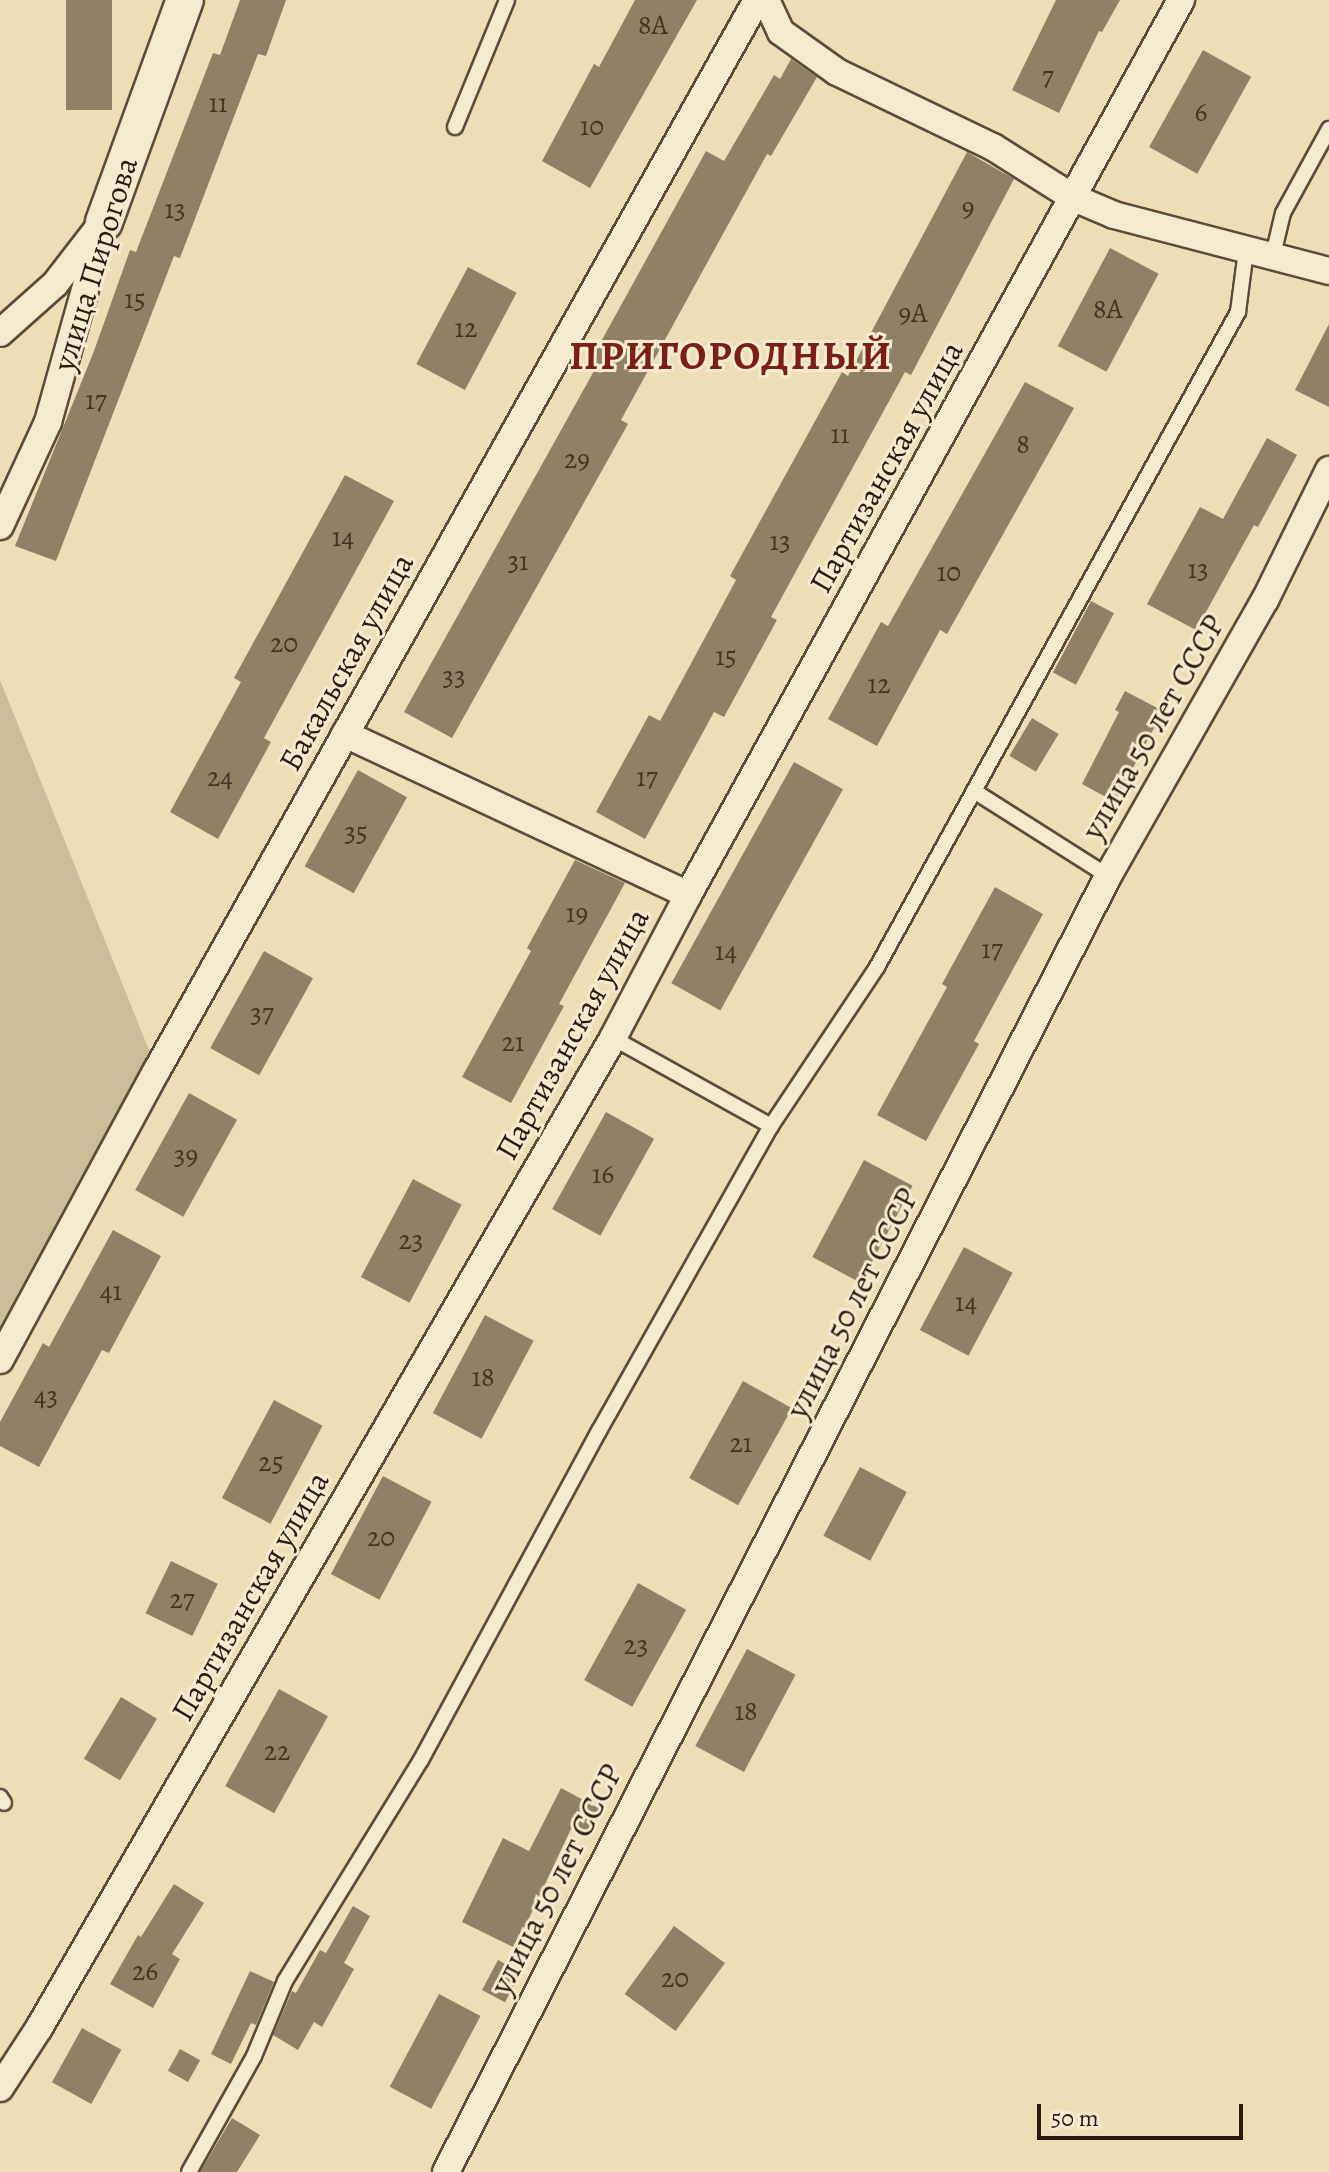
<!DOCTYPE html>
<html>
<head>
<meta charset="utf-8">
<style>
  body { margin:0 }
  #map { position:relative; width:1329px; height:2172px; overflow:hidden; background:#eddeb5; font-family:Alegreya,serif }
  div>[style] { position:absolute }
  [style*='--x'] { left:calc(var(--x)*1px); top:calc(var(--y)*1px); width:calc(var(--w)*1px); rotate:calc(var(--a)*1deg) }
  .green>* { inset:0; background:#ccbd99 }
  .building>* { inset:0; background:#908066; transform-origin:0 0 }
  .roads { filter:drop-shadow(2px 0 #5c4b3a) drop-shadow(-2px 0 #5c4b3a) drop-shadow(0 2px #5c4b3a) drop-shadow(0 -2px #5c4b3a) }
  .lane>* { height:14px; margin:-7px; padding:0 7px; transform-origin:7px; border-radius:7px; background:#f3eacf }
  .street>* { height:26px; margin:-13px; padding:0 13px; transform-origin:13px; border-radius:13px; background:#f3eacf }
  .secondary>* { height:36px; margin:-18px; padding:0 18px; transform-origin:18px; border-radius:18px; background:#f3eacf }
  span { translate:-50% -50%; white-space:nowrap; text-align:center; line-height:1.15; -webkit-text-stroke:6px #f3eacf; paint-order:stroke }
  .number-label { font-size:28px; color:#453426 }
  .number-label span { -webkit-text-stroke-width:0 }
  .street-label { font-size:32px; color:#2c1a11 }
  .district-label { font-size:40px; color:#7a1f14; font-weight:700; letter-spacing:2px }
  .scale { position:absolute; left:1037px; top:2104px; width:206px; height:36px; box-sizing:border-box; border:4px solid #2c1a11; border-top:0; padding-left:10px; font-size:24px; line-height:28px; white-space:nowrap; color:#2c1a11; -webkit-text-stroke:6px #f3eacf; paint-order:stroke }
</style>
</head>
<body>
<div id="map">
  <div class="green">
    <i style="clip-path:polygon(0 680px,157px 1070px,0 1335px)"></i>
  </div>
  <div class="building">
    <i style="left:66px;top:0;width:46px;height:110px"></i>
    <i style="clip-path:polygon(240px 0,286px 0,266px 56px,258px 54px,180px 258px,174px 256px,56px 561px,15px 546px,94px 351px,130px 250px,136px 252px,213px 53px,220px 55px)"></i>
    <i style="clip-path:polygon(635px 0,697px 0,590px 188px,542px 161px,594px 64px,599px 67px)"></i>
    <i style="clip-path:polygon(1056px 0,1120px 0,1102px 32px,1099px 31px,1059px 113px,1012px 90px)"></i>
    <i style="left:1203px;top:50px;width:55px;height:111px;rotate:29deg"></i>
    <i style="clip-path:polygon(791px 59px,817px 77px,771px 156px,767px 154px,701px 274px,621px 420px,628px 424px,452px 738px,404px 712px,594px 371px,587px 367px,706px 151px,724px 161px,774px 75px,780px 79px)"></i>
    <i style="clip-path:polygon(967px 152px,1014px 179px,911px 375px,905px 372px,771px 617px,777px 620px,724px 717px,714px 712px,645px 839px,596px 812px,649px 715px,660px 721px,736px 580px,730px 576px,842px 372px,848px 376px)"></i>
    <i style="left:1110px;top:248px;width:55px;height:111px;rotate:28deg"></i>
    <i style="left:468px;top:267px;width:55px;height:110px;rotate:28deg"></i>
    <i style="clip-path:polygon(1329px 324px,1329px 407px,1295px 390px)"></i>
    <i style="clip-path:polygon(1025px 382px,1074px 408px,947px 634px,940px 630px,877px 746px,828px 719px,881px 622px,888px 626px)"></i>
    <i style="clip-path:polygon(1267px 438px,1297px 455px,1258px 527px,1254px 525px,1196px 630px,1147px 604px,1200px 507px,1223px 519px)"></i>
    <i style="clip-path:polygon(345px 475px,394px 501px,264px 738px,271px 742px,218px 839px,170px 812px,241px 682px,234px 678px)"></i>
    <i style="left:1091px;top:601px;width:26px;height:81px;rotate:28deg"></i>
    <i style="clip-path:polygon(1125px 691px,1163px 711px,1115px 802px,1082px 784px,1119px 712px,1115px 710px)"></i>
    <i style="left:1032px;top:718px;width:31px;height:44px;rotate:31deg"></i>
    <i style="left:794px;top:762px;width:56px;height:253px;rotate:29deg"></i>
    <i style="left:358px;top:770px;width:56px;height:110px;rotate:29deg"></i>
    <i style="clip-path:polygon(575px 860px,625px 883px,559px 1004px,564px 1006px,511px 1103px,462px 1077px,531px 951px,527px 948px)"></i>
    <i style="clip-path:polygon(995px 887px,1043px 914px,974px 1041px,979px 1044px,926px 1141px,877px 1115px,947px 987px,942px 984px)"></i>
    <i style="left:264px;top:951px;width:56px;height:111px;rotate:29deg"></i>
    <i style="left:189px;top:1093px;width:55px;height:111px;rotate:29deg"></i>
    <i style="left:606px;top:1112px;width:55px;height:111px;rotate:29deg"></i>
    <i style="left:864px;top:1160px;width:55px;height:110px;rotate:28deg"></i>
    <i style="left:413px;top:1179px;width:55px;height:111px;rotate:28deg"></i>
    <i style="clip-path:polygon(113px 1230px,161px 1256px,109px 1353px,102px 1350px,39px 1467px,0 1446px,0 1422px,43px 1343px,49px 1347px)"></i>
    <i style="left:964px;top:1247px;width:55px;height:94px;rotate:28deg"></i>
    <i style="left:485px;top:1315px;width:55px;height:111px;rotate:28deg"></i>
    <i style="left:743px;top:1381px;width:56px;height:111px;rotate:29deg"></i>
    <i style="left:274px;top:1400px;width:55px;height:111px;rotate:28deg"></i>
    <i style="left:860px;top:1467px;width:53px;height:78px;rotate:28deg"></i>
    <i style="left:383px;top:1476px;width:55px;height:111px;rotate:28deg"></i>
    <i style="left:171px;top:1561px;width:52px;height:58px;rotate:26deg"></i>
    <i style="left:638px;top:1583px;width:55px;height:111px;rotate:29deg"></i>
    <i style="left:747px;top:1649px;width:55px;height:110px;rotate:28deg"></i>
    <i style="left:279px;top:1689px;width:56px;height:111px;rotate:29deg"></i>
    <i style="left:121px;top:1697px;width:42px;height:72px;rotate:31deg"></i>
    <i style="clip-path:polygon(561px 1788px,602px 1810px,588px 1838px,571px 1829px,515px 1948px,462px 1922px,503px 1838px,529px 1851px)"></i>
    <i style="clip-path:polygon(174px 1884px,204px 1903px,172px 1954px,180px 1959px,153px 2008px,110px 1984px,138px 1935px,141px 1937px)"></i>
    <i style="clip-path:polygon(353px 1906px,370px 1916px,344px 1963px,354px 1969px,322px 2027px,314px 2022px,298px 2050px,273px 2035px,292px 1991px,296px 1993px,320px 1950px,326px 1953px)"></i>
    <i style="left:674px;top:1926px;width:63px;height:84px;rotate:36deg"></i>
    <i style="left:498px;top:1960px;width:26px;height:34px;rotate:28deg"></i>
    <i style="clip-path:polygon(250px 1971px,274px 1982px,256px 2025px,251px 2023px,231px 2064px,211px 2054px)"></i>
    <i style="left:439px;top:1994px;width:47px;height:105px;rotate:28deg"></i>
    <i style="left:82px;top:2028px;width:45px;height:62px;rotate:29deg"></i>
    <i style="left:180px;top:2049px;width:23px;height:25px;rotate:29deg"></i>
    <i style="clip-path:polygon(232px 2118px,260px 2135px,237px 2172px,200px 2172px)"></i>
  </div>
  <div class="roads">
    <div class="lane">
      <i style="--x:455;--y:127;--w:137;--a:-67.7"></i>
      <i style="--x:1273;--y:255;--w:43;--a:-76.6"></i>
      <i style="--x:1283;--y:213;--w:96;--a:-61.3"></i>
      <i style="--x:974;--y:791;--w:159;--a:32.4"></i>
      <i style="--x:613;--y:1038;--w:181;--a:29.1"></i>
      <i style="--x:0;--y:1797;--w:7;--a:56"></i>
      <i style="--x:189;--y:2172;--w:133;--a:-60.7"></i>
      <i style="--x:254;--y:2056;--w:81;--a:-67.5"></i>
      <i style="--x:285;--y:1981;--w:259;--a:-58.4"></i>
      <i style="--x:421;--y:1760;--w:374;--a:-61.6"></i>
      <i style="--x:599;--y:1431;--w:350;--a:-60.6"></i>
      <i style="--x:771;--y:1126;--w:191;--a:-56.3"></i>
      <i style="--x:877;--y:967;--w:748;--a:-61.14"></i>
      <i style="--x:1238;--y:312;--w:63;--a:-82.6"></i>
    </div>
    <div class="street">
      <i style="--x:766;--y:0;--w:35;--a:65"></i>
      <i style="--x:781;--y:32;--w:69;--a:35.5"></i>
      <i style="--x:837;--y:72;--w:173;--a:25.7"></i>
      <i style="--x:993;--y:147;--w:96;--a:32.2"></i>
      <i style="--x:1074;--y:198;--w:43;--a:23"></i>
      <i style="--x:1114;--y:215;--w:222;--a:14.6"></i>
      <i style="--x:0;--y:333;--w:74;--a:-41.7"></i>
      <i style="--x:55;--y:284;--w:67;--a:-52.3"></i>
      <i style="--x:0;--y:526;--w:115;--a:-65.2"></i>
      <i style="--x:48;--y:422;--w:208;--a:-74.4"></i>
      <i style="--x:345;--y:734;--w:379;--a:25.1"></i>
      <i style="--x:0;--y:1360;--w:330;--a:-61.6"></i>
      <i style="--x:157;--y:1070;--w:1227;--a:-60.72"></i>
      <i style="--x:0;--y:2088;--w:72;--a:-57"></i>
      <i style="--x:39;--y:2028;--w:1144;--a:-59.89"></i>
      <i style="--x:613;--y:1038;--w:161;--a:-62.3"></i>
      <i style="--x:688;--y:895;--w:1022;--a:-61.15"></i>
      <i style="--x:446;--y:2172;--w:1455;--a:-62.94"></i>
      <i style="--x:1108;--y:876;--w:318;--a:-60.4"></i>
      <i style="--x:1265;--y:600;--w:145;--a:-63.8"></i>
    </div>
    <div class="secondary">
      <i style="--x:104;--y:222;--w:236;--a:-70"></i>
    </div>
  </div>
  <div class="number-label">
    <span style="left:653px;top:25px">8А</span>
    <span style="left:1048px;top:76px">7</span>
    <span style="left:218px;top:103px">11</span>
    <span style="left:1201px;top:112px">6</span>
    <span style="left:592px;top:126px">10</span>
    <span style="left:968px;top:207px">9</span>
    <span style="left:175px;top:209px">13</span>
    <span style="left:135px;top:299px">15</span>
    <span style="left:1108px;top:309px">8А</span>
    <span style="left:913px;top:313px">9А</span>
    <span style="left:466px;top:328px">12</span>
    <span style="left:96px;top:400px">17</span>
    <span style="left:840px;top:434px">11</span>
    <span style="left:1023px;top:444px">8</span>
    <span style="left:577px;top:459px">29</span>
    <span style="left:343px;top:537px">14</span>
    <span style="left:780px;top:541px">13</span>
    <span style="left:518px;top:561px">31</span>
    <span style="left:1198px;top:569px">13</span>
    <span style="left:949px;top:572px">10</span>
    <span style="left:284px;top:643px">20</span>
    <span style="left:726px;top:656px">15</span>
    <span style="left:454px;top:676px">33</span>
    <span style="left:879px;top:684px">12</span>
    <span style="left:220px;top:777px">24</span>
    <span style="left:647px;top:777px">17</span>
    <span style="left:356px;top:832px">35</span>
    <span style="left:577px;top:913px">19</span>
    <span style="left:992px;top:949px">17</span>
    <span style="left:726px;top:951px">14</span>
    <span style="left:262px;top:1013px">37</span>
    <span style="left:513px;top:1042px">21</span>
    <span style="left:186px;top:1155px">39</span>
    <span style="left:603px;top:1174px">16</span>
    <span style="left:411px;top:1240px">23</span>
    <span style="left:111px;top:1291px">41</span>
    <span style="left:966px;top:1302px">14</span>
    <span style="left:483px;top:1377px">18</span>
    <span style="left:46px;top:1396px">43</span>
    <span style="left:741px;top:1443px">21</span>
    <span style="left:271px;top:1462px">25</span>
    <span style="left:381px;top:1537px">20</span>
    <span style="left:182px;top:1599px">27</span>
    <span style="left:636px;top:1645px">23</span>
    <span style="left:746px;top:1711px">18</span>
    <span style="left:277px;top:1751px">22</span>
    <span style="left:145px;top:1971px">26</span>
    <span style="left:675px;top:1978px">20</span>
  </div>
  <div class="street-label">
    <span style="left:95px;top:264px;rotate:-73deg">улица Пирогова</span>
    <span style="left:886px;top:467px;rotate:-61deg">Партизанская улица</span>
    <span style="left:346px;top:662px;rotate:-61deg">Бакальская улица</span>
    <span style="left:1153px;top:727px;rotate:-60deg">улица 50 лет СССР</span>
    <span style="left:572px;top:1034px;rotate:-61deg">Партизанская улица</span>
    <span style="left:852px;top:1303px;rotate:-63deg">улица 50 лет СССР</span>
    <span style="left:250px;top:1596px;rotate:-60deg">Партизанская улица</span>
    <span style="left:556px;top:1879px;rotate:-63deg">улица 50 лет СССР</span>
  </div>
  <div class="district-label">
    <span style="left:731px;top:356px">ПРИГОРОДНЫЙ</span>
  </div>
  <div class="scale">50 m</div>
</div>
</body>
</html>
